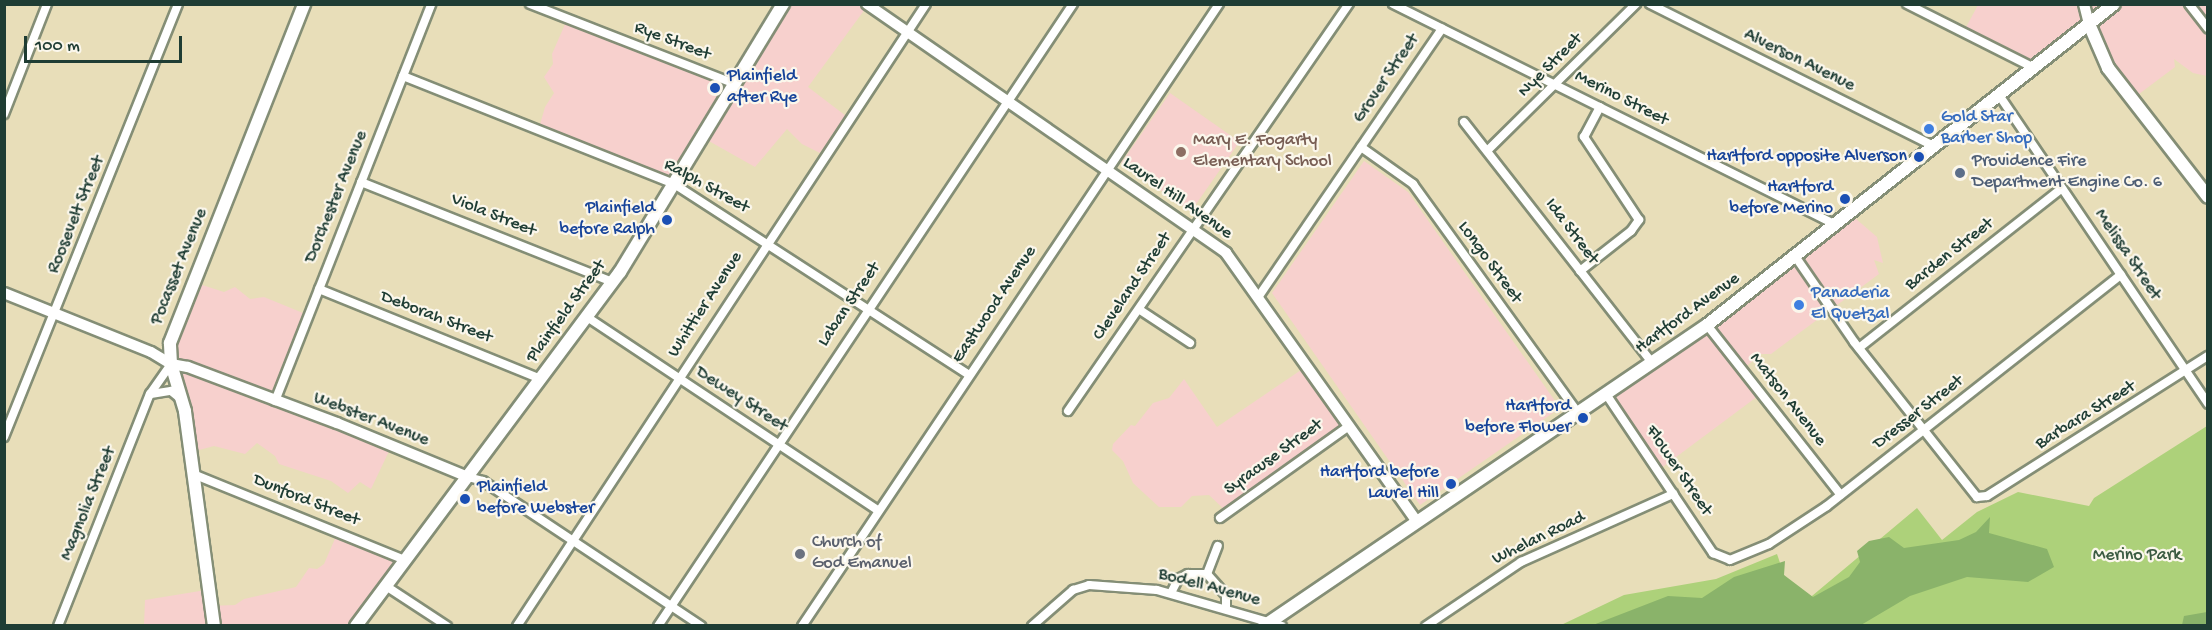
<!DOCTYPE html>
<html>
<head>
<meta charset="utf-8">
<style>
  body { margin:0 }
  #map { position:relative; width:2212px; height:630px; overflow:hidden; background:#e8deb9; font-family:"Gochi Hand",sans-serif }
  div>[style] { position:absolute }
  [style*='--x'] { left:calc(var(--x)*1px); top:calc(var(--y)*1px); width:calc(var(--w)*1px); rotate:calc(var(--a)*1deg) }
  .built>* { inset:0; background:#f7d0cd; transform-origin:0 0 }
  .green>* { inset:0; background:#add17a }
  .forest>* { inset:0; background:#8ab36a }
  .roads { filter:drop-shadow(2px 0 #848e76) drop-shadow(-2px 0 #848e76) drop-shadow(0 2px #848e76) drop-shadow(0 -2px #848e76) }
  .minor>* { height:8px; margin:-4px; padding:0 4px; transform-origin:4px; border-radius:4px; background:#fff }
  .tertiary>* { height:10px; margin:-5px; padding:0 5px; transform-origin:5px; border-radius:5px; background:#fff }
  .secondary>* { height:12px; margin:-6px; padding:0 6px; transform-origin:6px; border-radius:6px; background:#fff }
  .dots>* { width:16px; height:16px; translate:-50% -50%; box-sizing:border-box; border:3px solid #fbf7ec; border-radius:50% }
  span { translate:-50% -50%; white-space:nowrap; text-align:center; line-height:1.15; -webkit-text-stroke:4.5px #fbf7ec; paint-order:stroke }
  .street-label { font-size:18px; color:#1f3d34 }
  .transit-label { font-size:18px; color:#164399 }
  .left { translate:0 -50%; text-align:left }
  .right { translate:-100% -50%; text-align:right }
  .shop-label { font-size:18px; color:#366cbe }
  .education-label { font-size:18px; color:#785e54 }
  .service-label { font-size:18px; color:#4e5e75 }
  .worship-label { font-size:18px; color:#5b616d }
  .park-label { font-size:18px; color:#3b5b42 }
  .frame { position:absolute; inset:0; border:6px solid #1f3d34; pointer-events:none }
  .scale { position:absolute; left:24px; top:36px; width:158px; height:27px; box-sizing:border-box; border:3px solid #1f3d34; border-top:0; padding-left:8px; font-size:18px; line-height:21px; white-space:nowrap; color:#1f3d34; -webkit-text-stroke:4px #fbf7ec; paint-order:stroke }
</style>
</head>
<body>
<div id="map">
  <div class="built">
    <i style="clip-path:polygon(780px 5px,868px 5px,808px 87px,846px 116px,820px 153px,802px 144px,787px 129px,755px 167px,700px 136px,671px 182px,539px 128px,545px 107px,554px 93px,544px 77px,553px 64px,552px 54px,566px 22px,730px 82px)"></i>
    <i style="clip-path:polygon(1978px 5px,2207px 5px,2207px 76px,2193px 73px,2174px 59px,2175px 67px,2131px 100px,2088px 25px,2032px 65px,1964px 31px)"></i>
    <i style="left:1170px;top:93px;width:85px;height:85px;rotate:35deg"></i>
    <i style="clip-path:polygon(1364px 161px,1408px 192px,1560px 408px,1420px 505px,1272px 293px)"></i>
    <i style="clip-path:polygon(1848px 212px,1877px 237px,1883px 263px,1874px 260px,1879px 274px,1771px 354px,1761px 354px,1743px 369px,1758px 396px,1656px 472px,1604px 394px)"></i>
    <i style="clip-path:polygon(196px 283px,224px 292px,235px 287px,250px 299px,264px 297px,303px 313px,271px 397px,391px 447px,371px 489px,360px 482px,348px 493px,331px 481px,279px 464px,275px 456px,257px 443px,245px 454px,214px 446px,188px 453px,181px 409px,165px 357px)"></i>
    <i style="clip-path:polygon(1307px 366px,1347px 422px,1227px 512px,1209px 495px,1192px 496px,1181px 507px,1159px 507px,1133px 483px,1123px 461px,1112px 450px,1113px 444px,1131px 425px,1135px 426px,1153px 403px,1169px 398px,1184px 379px,1217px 427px)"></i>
    <i style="clip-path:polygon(337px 534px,400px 557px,351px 625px,144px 625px,145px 600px,206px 590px,208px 606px,235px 605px,244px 599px,296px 587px,309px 568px,317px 569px,324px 564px)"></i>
  </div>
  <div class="green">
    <i style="clip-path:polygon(2207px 426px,2207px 625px,1559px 626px,1624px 595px,1716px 579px,1777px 554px,1794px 604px,1800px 606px,1917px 508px,1942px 540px,1977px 512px,2018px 492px,2089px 506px,2094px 498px)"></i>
  </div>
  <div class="forest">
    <i style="clip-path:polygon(1990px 517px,1989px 533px,2047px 549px,2054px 567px,2028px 582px,1967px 577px,1910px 596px,1861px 625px,1593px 625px,1668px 596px,1702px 598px,1734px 577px,1785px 561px,1784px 575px,1813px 597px,1849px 577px,1860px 562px,1857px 551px,1869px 541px,1889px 537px,1904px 548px,1959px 540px,1976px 532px)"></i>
    <i style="clip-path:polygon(2207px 612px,2207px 625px,2182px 625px,2184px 616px)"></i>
  </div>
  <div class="roads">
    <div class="minor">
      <i style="--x:530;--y:4;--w:220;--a:21.3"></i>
      <i style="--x:1393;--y:4;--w:493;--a:26.5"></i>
      <i style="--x:1650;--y:4;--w:318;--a:26.6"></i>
      <i style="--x:1907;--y:4;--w:142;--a:26.7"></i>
      <i style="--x:2189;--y:4;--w:31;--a:52"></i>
      <i style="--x:403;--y:76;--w:292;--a:21.7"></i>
      <i style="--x:674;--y:184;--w:350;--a:32.9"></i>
      <i style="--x:1999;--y:95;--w:373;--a:55.9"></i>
      <i style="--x:4;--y:114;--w:118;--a:-68.6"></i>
      <i style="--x:1464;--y:122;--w:306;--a:52"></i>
      <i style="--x:1361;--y:147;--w:64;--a:35.4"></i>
      <i style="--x:1413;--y:184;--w:282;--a:54.2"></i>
      <i style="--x:1488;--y:150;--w:208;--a:-44.6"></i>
      <i style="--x:361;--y:182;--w:270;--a:21.7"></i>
      <i style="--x:1795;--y:256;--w:104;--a:55.5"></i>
      <i style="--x:1854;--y:342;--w:198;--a:51.6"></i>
      <i style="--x:1977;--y:497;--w:10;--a:-6"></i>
      <i style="--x:1987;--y:496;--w:262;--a:-32.4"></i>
      <i style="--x:1580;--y:271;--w:65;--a:-38.1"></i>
      <i style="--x:1631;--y:231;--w:14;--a:-54"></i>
      <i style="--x:1639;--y:220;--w:100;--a:-123.5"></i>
      <i style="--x:1584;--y:137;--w:34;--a:-62"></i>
      <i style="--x:319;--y:289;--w:240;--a:22.1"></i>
      <i style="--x:1259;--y:296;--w:324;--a:-55.6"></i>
      <i style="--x:1140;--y:310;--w:60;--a:33.4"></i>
      <i style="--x:587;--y:317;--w:348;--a:33.6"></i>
      <i style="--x:1707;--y:325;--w:216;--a:51.8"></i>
      <i style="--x:1859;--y:348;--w:258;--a:-38.2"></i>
      <i style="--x:151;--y:394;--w:20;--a:-9"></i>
      <i style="--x:171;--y:391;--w:14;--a:39"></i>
      <i style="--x:1606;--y:394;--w:192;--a:56.1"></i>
      <i style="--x:1713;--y:553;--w:18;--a:22"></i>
      <i style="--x:1730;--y:560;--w:42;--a:-22.3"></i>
      <i style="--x:1769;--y:544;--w:69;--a:-33.2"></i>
      <i style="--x:1827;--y:506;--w:374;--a:-38.2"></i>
      <i style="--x:275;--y:401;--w:427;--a:-68.5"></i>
      <i style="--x:1068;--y:411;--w:495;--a:-55.4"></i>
      <i style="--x:4;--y:437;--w:467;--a:-68.1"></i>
      <i style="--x:193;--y:474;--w:229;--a:22.1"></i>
      <i style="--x:468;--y:477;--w:16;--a:15"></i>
      <i style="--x:483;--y:481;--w:262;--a:33.6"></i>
      <i style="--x:1220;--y:518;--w:158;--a:-35.5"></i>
      <i style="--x:1207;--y:574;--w:30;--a:-69"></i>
      <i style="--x:386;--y:586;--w:73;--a:33.3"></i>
      <i style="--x:1171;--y:593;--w:16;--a:-63"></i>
      <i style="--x:1178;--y:579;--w:11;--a:-27"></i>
      <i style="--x:1188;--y:574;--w:19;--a:0"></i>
      <i style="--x:1207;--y:574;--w:28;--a:48"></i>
      <i style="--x:1226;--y:595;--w:14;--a:90"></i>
      <i style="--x:58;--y:626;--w:250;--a:-68.4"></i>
      <i style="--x:150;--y:394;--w:37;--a:-55"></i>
      <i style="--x:517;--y:626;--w:744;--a:-56.67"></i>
      <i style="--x:658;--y:626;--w:748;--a:-56.29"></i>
      <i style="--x:802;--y:626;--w:749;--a:-56.16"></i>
      <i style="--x:1032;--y:626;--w:55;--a:-41.3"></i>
      <i style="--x:1073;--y:590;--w:17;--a:-17"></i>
      <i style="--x:1089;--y:585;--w:68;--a:4.2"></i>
      <i style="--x:1157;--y:590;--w:130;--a:16.1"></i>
      <i style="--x:1426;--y:626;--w:115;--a:-34"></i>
      <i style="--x:1521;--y:562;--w:167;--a:-24.1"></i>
    </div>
    <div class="tertiary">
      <i style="--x:867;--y:4;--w:437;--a:34.7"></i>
      <i style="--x:1226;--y:253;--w:330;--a:54.6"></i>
      <i style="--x:2084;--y:4;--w:21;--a:76"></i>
      <i style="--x:4;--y:293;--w:158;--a:21.9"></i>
      <i style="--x:151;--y:352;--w:23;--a:31"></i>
      <i style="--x:171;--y:364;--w:17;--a:10"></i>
      <i style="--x:188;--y:367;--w:159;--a:20.6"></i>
      <i style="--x:337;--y:423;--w:142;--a:22.4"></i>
    </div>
    <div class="secondary">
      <i style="--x:2089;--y:24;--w:48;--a:66.6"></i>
      <i style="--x:2108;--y:68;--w:163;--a:52.2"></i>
      <i style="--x:214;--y:626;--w:217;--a:-97.7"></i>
      <i style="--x:185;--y:411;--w:49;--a:-106.6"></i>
      <i style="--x:171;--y:364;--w:21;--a:-93"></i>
      <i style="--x:170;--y:343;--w:365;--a:-68.4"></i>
      <i style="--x:356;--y:626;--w:442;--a:-53.3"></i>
      <i style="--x:620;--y:272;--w:314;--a:-58.7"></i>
      <i style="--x:1264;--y:626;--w:536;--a:-34.19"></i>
      <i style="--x:1707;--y:325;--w:518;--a:-38.26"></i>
    </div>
  </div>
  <div class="dots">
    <i style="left:715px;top:88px;background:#1a4fb4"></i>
    <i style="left:1929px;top:129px;background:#3f7fe0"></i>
    <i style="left:1181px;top:152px;background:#8d6e63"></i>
    <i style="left:1919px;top:157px;background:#1a4fb4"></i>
    <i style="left:1960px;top:173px;background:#5c6f8a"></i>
    <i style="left:1845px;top:199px;background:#1a4fb4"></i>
    <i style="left:667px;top:220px;background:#1a4fb4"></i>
    <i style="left:1799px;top:305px;background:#3f7fe0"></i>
    <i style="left:1583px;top:418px;background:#1a4fb4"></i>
    <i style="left:1451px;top:484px;background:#1a4fb4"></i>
    <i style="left:465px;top:499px;background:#1a4fb4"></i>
    <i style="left:800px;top:554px;background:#6b7280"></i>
  </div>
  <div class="street-label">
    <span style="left:672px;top:42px;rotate:21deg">Rye Street</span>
    <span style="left:1799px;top:61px;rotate:26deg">Alverson Avenue</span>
    <span style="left:1551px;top:66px;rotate:-45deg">Nye Street</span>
    <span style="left:1387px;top:79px;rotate:-56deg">Grover Street</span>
    <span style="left:1621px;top:99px;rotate:27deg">Merino Street</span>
    <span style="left:706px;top:187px;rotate:29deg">Ralph Street</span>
    <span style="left:337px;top:197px;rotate:-68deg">Dorchester Avenue</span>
    <span style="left:1177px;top:199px;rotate:35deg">Laurel Hill Avenue</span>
    <span style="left:77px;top:215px;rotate:-68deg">Roosevelt Street</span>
    <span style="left:493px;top:216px;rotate:22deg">Viola Street</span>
    <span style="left:1571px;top:232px;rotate:53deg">Ida Street</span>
    <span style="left:1950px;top:255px;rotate:-38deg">Barden Street</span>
    <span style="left:2127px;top:255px;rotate:56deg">Melissa Street</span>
    <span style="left:1489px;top:263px;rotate:54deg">Longo Street</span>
    <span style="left:180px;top:267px;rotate:-68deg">Pocasset Avenue</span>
    <span style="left:1133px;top:287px;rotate:-56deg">Cleveland Street</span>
    <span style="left:706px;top:305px;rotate:-57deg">Whittier Avenue</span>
    <span style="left:850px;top:305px;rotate:-56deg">Laban Street</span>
    <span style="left:995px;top:305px;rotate:-56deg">Eastwood Avenue</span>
    <span style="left:567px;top:312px;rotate:-54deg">Plainfield Street</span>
    <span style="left:1688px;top:314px;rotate:-36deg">Hartford Avenue</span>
    <span style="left:436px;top:318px;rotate:21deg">Deborah Street</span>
    <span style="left:741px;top:400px;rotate:33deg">Dewey Street</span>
    <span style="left:1787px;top:400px;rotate:52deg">Matson Avenue</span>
    <span style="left:1919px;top:413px;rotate:-38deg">Dresser Street</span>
    <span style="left:2086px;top:416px;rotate:-32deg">Barbara Street</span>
    <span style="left:371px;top:420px;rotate:21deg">Webster Avenue</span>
    <span style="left:1274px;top:458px;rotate:-36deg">Syracuse Street</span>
    <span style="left:1678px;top:471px;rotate:56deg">Flower Street</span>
    <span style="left:306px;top:501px;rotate:22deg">Dunford Street</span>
    <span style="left:89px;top:504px;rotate:-68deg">Magnolia Street</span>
    <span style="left:1539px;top:539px;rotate:-26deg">Whelan Road</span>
    <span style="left:1209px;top:588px;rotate:15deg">Bodell Avenue</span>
  </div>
  <div class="transit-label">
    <span class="left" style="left:727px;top:88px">Plainfield<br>after Rye</span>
    <span class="right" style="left:1907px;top:157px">Hartford opposite Alverson</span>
    <span class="right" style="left:1833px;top:199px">Hartford<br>before Merino</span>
    <span class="right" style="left:655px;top:220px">Plainfield<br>before Ralph</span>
    <span class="right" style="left:1571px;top:418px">Hartford<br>before Flower</span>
    <span class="right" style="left:1439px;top:484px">Hartford before<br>Laurel Hill</span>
    <span class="left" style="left:477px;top:499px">Plainfield<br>before Webster</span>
  </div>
  <div class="shop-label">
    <span class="left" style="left:1941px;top:129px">Gold Star<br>Barber Shop</span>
    <span class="left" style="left:1811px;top:305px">Panaderia<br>El Quetzal</span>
  </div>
  <div class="education-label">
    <span class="left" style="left:1193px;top:152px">Mary E. Fogarty<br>Elementary School</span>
  </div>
  <div class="service-label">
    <span class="left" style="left:1972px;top:173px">Providence Fire<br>Department Engine Co. 6</span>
  </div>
  <div class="worship-label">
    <span class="left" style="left:812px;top:554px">Church of<br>God Emanuel</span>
  </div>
  <div class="park-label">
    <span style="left:2137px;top:556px">Merino Park</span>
  </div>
  <div class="frame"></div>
  <div class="scale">100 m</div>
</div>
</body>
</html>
